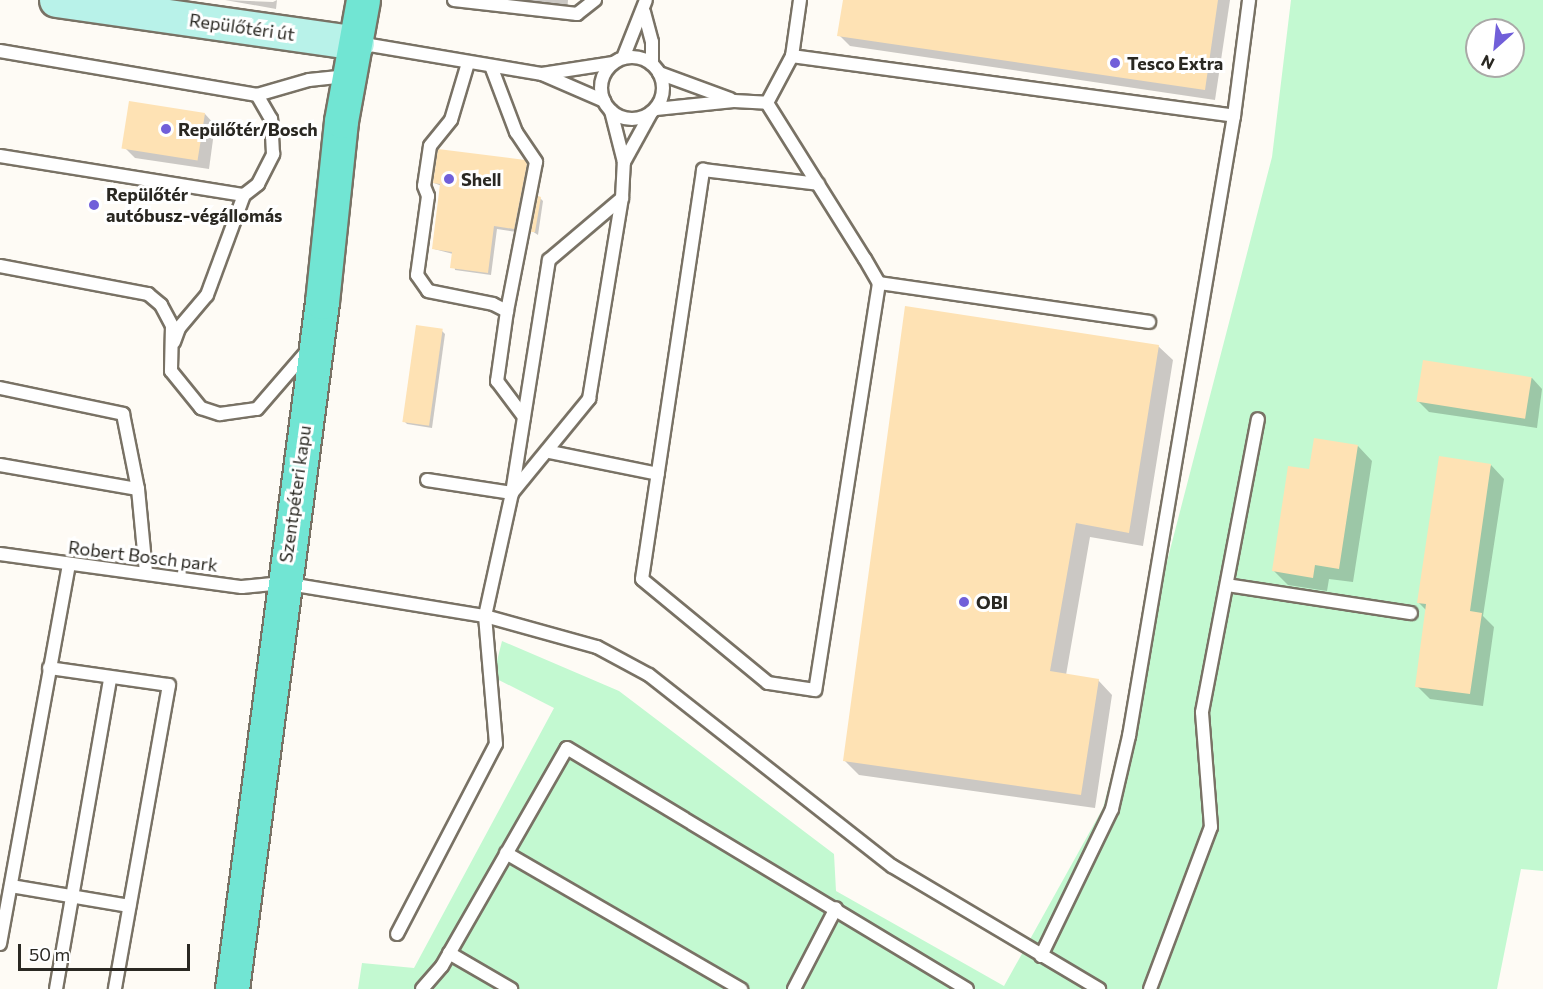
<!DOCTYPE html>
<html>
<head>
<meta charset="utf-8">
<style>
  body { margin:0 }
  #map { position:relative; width:1543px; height:989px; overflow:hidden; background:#fefbf5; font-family:Commissioner,sans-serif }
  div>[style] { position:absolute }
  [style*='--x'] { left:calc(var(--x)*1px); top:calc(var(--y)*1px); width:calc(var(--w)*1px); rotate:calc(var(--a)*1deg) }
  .green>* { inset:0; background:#c3f9d1 }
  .shadow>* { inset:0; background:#0003 }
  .building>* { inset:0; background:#fee2b4; transform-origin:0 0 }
  .roads { filter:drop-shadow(2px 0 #797265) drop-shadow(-2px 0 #797265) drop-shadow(0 2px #797265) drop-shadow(0 -2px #797265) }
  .lane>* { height:12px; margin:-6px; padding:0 6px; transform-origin:6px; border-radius:6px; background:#fff }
  .lane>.ring { margin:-6px; padding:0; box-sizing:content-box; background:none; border:12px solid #fff; border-radius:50% }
  .secondary>* { height:33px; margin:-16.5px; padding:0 16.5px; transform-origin:16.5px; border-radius:16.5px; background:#b8f2e9 }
  .primary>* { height:33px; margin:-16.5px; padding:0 16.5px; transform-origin:16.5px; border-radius:16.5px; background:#71e5d3 }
  .dots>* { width:16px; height:16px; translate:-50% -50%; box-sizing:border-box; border:3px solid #fff; border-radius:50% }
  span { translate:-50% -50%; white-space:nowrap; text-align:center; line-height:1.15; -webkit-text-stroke:6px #fff; paint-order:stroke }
  .street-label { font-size:18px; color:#2a2822 }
  .poi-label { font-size:18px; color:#2a2822; font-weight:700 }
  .left { translate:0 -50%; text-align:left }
  .north { position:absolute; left:1465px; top:18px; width:60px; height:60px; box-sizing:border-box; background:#fff; border:2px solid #aaa9a7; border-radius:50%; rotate:207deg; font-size:16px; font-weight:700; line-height:24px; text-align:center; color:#2a2822 }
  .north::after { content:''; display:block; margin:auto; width:21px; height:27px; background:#715fd9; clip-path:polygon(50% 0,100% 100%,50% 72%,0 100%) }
  .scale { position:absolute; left:18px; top:944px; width:172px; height:27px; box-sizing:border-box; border:3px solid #2a2822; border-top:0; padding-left:8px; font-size:18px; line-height:21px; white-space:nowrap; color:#2a2822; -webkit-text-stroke:4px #fff; paint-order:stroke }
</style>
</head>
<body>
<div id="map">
  <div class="green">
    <i style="clip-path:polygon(evenodd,1291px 0,1543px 0,1543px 871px,1521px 869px,1497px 989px,358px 989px,362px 963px,414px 968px,554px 708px,493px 677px,502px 641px,619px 691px,834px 854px,836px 891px,1004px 986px,1103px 808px,1272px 157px,1291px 0,1477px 30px,1513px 30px,1513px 66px,1477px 66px,1477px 30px)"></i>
  </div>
  <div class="shadow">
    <i style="clip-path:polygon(225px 0,273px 2px,277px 0,276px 9px)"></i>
    <i style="clip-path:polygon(468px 0,568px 0,567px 13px)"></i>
    <i style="clip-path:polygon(844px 0,1230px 0,1215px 100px,850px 46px,839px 35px)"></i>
    <i style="clip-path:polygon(205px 114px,215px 125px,209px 169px,135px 158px,124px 147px)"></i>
    <i style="clip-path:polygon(524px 161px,530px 168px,517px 232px,497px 229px,491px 275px,455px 270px,453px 254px,434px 249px,442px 186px,434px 183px)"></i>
    <i style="clip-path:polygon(540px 198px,543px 201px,538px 235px,532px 231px)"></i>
    <i style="clip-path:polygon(442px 331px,445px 334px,432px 428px,407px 424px,404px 421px)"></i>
    <i style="clip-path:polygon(1158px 346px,1173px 360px,1143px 546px,1090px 537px,1066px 675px,1098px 680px,1112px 695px,1095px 808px,859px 775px,844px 760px)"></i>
    <i style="clip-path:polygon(1532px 378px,1542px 389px,1537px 428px,1429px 412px,1418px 401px)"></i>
    <i style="clip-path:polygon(1358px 446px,1372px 461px,1353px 582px,1329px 579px,1327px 591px,1288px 585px,1274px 571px,1310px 471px)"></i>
    <i style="clip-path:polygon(1491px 465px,1504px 479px,1483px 616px,1494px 627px,1483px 706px,1430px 699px,1417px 686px,1427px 611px,1418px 602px)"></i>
  </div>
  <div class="building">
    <i style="clip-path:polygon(843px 0,1218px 0,1205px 90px,837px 36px)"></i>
    <i style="left:129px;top:101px;width:77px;height:48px;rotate:9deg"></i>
    <i style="clip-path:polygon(438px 149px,525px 160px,527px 164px,514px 229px,494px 226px,488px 273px,450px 268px,452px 252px,432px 249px,440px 184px,433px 183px)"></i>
    <i style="clip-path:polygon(538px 196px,541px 197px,535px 232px,531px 232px)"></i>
    <i style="clip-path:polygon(905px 306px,1159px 345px,1129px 533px,1076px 523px,1050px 671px,1099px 679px,1081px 795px,843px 761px)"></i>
    <i style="left:416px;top:325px;width:27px;height:98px;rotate:8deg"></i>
    <i style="left:1423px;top:360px;width:110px;height:42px;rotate:9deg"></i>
    <i style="clip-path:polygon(1314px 438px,1358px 445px,1339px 569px,1315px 565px,1313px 578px,1272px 571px,1288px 466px,1309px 469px)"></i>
    <i style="clip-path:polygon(1439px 456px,1491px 464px,1470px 611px,1482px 613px,1470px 694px,1415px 687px,1426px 604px,1417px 603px)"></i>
  </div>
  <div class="roads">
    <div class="lane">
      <i style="--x:454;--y:0;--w:124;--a:6.5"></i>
      <i style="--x:577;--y:14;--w:23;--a:-38"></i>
      <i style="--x:800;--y:0;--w:57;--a:98.1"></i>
      <i style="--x:792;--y:56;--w:53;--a:118"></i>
      <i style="--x:767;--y:103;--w:184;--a:57.9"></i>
      <i style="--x:865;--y:259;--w:28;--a:60"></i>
      <i style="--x:879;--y:283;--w:412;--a:98.9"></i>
      <i style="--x:815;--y:690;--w:48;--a:-171.5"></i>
      <i style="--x:768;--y:683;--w:163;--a:-140.5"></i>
      <i style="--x:642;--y:579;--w:414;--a:-81.5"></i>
      <i style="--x:703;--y:170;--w:116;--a:6.9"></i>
      <i style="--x:644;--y:12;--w:31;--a:75"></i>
      <i style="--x:652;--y:42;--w:22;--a:90"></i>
      <i style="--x:358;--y:43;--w:187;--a:9.6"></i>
      <i style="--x:542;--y:74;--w:68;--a:23.5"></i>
      <i style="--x:0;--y:51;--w:261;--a:9.7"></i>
      <i style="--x:257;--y:95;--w:54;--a:-16.1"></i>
      <i style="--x:309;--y:80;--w:37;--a:-6"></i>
      <i style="--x:792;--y:56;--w:446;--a:7.7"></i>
      <i class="ring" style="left:601px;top:57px;width:50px;height:50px"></i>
      <i style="--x:623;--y:58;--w:62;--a:-68.4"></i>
      <i style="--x:468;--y:63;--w:59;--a:106.6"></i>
      <i style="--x:451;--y:120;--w:33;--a:129"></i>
      <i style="--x:430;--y:146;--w:40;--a:98.5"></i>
      <i style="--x:424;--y:186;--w:11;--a:68"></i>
      <i style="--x:428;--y:196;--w:80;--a:97.9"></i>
      <i style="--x:417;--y:275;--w:19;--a:55"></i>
      <i style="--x:428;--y:291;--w:66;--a:11.3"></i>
      <i style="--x:493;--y:304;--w:16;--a:27"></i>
      <i style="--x:507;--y:311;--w:71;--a:98.1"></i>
      <i style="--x:497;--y:381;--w:45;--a:53.1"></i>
      <i style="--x:491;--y:66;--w:71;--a:69.3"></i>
      <i style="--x:516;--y:132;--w:36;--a:56"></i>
      <i style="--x:536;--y:162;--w:152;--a:101"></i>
      <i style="--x:659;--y:73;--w:76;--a:20.1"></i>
      <i style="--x:542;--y:74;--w:72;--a:-8.8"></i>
      <i style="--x:656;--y:109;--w:78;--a:-5.9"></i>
      <i style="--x:734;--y:101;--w:33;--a:3"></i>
      <i style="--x:0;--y:156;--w:247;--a:9.1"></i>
      <i style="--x:244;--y:195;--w:18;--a:-38"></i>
      <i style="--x:258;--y:184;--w:34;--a:-63"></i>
      <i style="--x:273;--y:154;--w:35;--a:-93"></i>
      <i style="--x:271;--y:119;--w:28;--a:-120"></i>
      <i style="--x:624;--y:162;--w:56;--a:-61.1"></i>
      <i style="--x:0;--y:266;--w:151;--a:10.7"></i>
      <i style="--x:148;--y:294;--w:17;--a:40"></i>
      <i style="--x:161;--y:305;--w:24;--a:62"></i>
      <i style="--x:172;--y:326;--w:45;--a:91.3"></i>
      <i style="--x:171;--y:371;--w:48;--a:51"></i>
      <i style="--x:201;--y:408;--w:20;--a:18"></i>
      <i style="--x:220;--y:414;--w:37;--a:-8"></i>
      <i style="--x:257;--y:409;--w:79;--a:-49.1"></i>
      <i style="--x:879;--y:283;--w:273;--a:8.2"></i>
      <i style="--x:174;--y:342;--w:15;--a:-70"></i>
      <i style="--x:179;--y:328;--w:43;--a:-49.7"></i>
      <i style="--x:207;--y:295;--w:107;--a:-69.7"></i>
      <i style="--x:0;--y:388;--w:126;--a:11.9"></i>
      <i style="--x:123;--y:414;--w:76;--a:78.7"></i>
      <i style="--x:550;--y:452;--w:110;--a:11.5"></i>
      <i style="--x:0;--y:465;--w:140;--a:9.9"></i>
      <i style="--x:138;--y:489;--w:83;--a:84.5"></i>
      <i style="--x:427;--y:480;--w:86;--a:8.7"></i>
      <i style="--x:512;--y:493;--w:236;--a:-81"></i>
      <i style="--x:549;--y:260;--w:96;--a:-40.3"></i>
      <i style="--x:0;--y:554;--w:244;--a:7.8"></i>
      <i style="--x:242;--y:587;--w:41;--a:-5.6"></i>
      <i style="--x:283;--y:583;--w:205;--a:9.3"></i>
      <i style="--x:485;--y:616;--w:126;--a:-77.6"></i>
      <i style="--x:512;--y:493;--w:122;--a:-50.7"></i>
      <i style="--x:589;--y:399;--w:204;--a:-80.7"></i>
      <i style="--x:622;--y:198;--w:36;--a:-87"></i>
      <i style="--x:624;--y:162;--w:53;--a:-104.3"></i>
      <i style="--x:1227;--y:585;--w:186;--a:8.7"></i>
      <i style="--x:49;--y:668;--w:121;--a:8.1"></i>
      <i style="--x:169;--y:685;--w:309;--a:100.1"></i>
      <i style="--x:506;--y:853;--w:272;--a:30.1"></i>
      <i style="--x:11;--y:886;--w:120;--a:9.6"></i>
      <i style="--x:397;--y:934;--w:214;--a:-62.5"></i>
      <i style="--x:496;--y:744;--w:128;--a:-94.9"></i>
      <i style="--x:485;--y:616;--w:116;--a:15.5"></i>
      <i style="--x:597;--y:647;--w:59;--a:28.3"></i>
      <i style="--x:649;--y:675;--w:309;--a:38.2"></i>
      <i style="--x:892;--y:866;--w:241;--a:30.7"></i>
      <i style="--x:0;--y:944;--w:385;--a:-79.7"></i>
      <i style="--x:449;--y:953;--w:72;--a:30.1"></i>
      <i style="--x:1041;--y:956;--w:163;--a:-64.2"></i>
      <i style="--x:1112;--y:809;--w:75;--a:-76.9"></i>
      <i style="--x:1129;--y:736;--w:629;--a:-80.39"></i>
      <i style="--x:1234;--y:116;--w:117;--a:-82.6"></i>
      <i style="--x:56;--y:989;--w:316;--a:-80.1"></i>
      <i style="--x:422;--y:989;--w:30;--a:-49"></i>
      <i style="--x:442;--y:966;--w:251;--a:-60.2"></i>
      <i style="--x:567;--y:748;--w:467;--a:31.1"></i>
      <i style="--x:794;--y:989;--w:91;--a:-62.6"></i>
      <i style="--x:1150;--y:989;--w:173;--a:-69.4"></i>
      <i style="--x:1211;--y:827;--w:115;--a:-94.5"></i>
      <i style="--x:1202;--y:712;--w:298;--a:-79.2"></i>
    </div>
    <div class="secondary">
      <i style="--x:56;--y:0;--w:304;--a:8.1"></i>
    </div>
    <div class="primary">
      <i style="--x:232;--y:989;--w:693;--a:-82.54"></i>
      <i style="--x:322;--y:302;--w:182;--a:-84"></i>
      <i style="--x:341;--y:121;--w:123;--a:-79.7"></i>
    </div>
  </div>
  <div class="dots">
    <i style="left:1115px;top:63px;background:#715fd9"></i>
    <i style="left:166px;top:129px;background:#715fd9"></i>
    <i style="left:449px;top:179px;background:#715fd9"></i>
    <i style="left:94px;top:205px;background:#715fd9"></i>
    <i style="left:964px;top:602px;background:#715fd9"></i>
  </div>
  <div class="street-label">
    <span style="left:242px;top:27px;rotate:8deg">Repülőtéri út</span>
    <span style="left:295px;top:494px;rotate:-82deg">Szentpéteri kapu</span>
    <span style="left:143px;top:556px;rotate:7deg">Robert Bosch park</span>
  </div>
  <div class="poi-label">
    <span class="left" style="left:1127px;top:63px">Tesco Extra</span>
    <span class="left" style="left:178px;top:129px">Repülőtér/Bosch</span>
    <span class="left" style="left:461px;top:179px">Shell</span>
    <span class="left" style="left:106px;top:205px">Repülőtér<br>autóbusz-végállomás</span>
    <span class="left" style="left:976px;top:602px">OBI</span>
  </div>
  <div class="north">N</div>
  <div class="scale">50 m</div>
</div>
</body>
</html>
